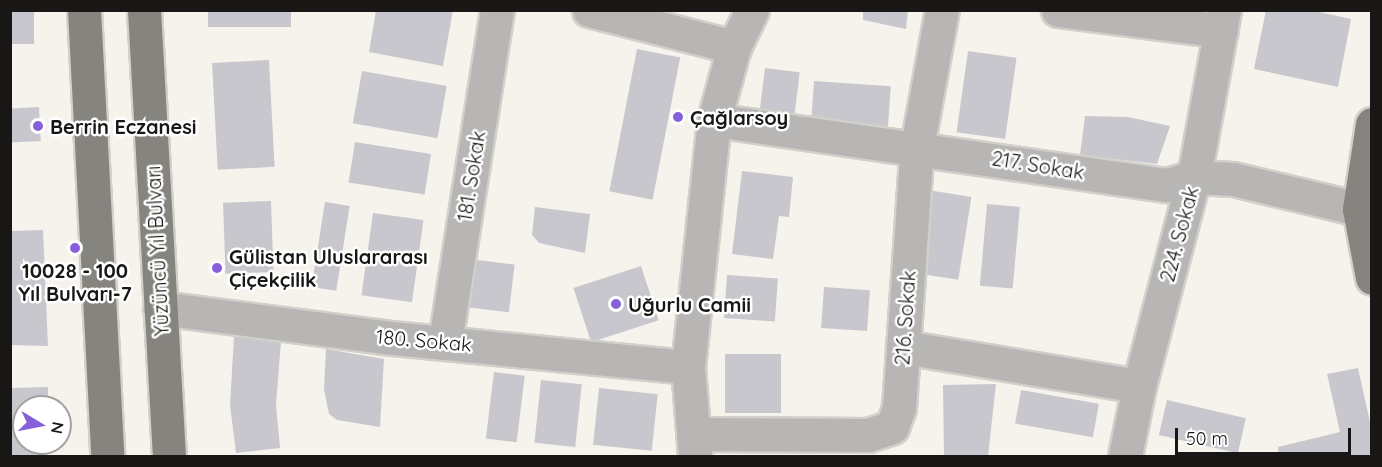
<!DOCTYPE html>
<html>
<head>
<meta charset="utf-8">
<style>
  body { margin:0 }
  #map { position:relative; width:1382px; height:467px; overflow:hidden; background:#f6f3ed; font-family:Quicksand,sans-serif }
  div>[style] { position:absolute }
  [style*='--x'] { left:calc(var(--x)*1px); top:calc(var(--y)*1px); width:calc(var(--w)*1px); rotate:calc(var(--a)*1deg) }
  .building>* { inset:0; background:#c8c7cd; transform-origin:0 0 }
  .roads { filter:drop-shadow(2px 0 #d2d0ca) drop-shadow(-2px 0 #d2d0ca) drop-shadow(0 2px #d2d0ca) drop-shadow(0 -2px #d2d0ca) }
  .minor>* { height:33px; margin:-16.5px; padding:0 16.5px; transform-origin:16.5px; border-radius:16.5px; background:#b8b6b4 }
  .major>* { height:33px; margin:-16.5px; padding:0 16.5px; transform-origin:16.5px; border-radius:16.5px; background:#86847f }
  .dots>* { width:16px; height:16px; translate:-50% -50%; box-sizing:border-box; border:3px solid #fff; border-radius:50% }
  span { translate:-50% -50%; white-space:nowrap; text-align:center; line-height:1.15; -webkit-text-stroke:5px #fff; paint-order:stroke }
  .poi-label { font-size:20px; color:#181715; font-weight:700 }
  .left { translate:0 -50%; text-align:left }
  .street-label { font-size:20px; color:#181715 }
  .frame { position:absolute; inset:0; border:12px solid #181715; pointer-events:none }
  .north { position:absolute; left:12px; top:395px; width:60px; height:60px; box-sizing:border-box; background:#fff; border:2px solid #a3a2a1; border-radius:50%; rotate:100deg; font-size:16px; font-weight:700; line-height:24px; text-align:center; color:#181715 }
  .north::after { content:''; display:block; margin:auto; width:21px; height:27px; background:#8660da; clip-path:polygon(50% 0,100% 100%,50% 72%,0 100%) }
  .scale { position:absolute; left:1175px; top:428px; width:176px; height:27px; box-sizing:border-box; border:3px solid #181715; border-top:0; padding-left:8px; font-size:18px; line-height:21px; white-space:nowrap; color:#181715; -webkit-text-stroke:4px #fff; paint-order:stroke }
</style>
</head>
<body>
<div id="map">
  <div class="building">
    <i style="left:10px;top:10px;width:24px;height:34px"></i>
    <i style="left:208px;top:10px;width:83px;height:17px"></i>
    <i style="clip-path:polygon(376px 10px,453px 10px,443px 66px,369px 52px)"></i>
    <i style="clip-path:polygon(863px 10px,908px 10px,906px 29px,863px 20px)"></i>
    <i style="clip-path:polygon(1266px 10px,1310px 10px,1351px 19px,1338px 87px,1254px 69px)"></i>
    <i style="left:637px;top:49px;width:44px;height:145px;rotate:11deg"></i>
    <i style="left:968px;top:51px;width:49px;height:82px;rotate:8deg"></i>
    <i style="left:269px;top:60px;width:107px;height:57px;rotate:87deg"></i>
    <i style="left:765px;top:68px;width:35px;height:43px;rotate:7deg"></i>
    <i style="left:362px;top:71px;width:86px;height:53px;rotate:10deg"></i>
    <i style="left:814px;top:81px;width:77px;height:40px;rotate:4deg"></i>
    <i style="left:39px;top:107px;width:34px;height:29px;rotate:87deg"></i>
    <i style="clip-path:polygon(1085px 116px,1128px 117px,1170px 126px,1157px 164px,1080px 155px)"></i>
    <i style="left:355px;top:142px;width:77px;height:41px;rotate:9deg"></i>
    <i style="clip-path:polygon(742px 171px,793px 177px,789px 217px,779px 216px,773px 259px,732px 254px)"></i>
    <i style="left:928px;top:190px;width:44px;height:84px;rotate:9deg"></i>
    <i style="left:271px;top:201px;width:71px;height:48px;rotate:88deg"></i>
    <i style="left:325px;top:202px;width:25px;height:86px;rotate:9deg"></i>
    <i style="left:987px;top:204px;width:33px;height:82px;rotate:5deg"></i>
    <i style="clip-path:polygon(535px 207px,590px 214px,585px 253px,539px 243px,532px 235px)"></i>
    <i style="left:373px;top:213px;width:51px;height:83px;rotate:8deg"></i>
    <i style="clip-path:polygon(43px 230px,48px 346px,10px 345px,10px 231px)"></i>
    <i style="left:469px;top:259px;width:46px;height:48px;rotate:7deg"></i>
    <i style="left:641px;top:266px;width:57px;height:71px;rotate:72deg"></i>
    <i style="left:727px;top:275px;width:51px;height:43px;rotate:4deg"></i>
    <i style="left:824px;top:287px;width:46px;height:41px;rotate:4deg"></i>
    <i style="clip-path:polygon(234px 336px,281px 342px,276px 404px,280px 448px,236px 453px,230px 405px)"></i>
    <i style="clip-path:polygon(326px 349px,384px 359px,380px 427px,337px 420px,329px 414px,324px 389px)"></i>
    <i style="left:725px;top:354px;width:56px;height:59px"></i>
    <i style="clip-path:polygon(1358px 368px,1372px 431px,1372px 453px,1367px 456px,1279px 456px,1278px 447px,1340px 432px,1327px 374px)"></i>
    <i style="left:494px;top:372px;width:31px;height:67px;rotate:7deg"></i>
    <i style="left:541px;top:380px;width:41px;height:63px;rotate:6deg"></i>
    <i style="clip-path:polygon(996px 384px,988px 456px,944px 456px,943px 385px)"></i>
    <i style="clip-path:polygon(48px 387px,48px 407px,24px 407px,24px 443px,46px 443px,46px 456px,10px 456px,10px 388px)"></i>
    <i style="left:599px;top:388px;width:59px;height:57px;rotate:6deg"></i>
    <i style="left:1021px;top:390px;width:79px;height:34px;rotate:10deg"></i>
    <i style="left:1167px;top:400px;width:81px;height:36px;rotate:13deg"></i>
  </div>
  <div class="roads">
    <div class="minor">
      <i style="--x:589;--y:10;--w:150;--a:14.3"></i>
      <i style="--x:1058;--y:10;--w:164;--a:7.3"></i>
      <i style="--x:714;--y:120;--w:457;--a:8.2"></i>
      <i style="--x:1166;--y:185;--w:29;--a:-16"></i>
      <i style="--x:1194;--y:177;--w:39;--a:3"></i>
      <i style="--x:1233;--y:179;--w:130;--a:13.4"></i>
      <i style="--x:160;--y:308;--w:224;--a:7.4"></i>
      <i style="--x:382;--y:337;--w:307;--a:5.6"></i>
      <i style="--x:445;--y:342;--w:336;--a:-81.1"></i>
      <i style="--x:903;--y:347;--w:239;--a:9.4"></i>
      <i style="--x:693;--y:434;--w:175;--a:0.3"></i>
      <i style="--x:868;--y:435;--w:25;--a:-18"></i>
      <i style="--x:892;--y:427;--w:20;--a:-70"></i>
      <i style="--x:899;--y:408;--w:262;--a:-86.1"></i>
      <i style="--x:917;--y:147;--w:139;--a:-79.7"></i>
      <i style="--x:695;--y:456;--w:89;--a:-94.5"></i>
      <i style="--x:688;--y:367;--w:248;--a:-84"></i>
      <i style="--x:714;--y:120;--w:76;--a:-74.7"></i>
      <i style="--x:734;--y:47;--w:41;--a:-64.1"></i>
      <i style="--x:1125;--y:456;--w:71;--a:-78.7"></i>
      <i style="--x:1139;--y:386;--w:216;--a:-75.3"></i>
      <i style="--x:1194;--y:177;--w:170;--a:-79.8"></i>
    </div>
    <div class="major">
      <i style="--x:84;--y:10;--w:447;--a:87"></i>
      <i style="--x:144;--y:10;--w:447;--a:86.8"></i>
      <i style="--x:1372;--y:124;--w:86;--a:98.7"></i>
      <i style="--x:1359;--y:209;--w:70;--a:79.3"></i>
    </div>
  </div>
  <div class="dots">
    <i style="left:678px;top:117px;background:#8660da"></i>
    <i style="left:38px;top:126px;background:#8660da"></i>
    <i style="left:75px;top:248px;background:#8660da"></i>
    <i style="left:217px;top:268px;background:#8660da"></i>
    <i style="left:616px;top:304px;background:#8660da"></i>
  </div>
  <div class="poi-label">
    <span class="left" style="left:690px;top:117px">Çağlarsoy</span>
    <span class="left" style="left:50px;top:126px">Berrin Eczanesi</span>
    <span class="left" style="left:229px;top:268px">Gülistan Uluslararası<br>Çiçekçilik</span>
    <span style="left:75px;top:282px">10028 - 100<br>Yıl Bulvarı-7</span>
    <span class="left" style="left:628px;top:304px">Uğurlu Camii</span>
  </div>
  <div class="street-label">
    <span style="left:1038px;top:165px;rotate:9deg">217. Sokak</span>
    <span style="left:471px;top:176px;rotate:-81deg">181. Sokak</span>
    <span style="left:1179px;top:234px;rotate:-75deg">224. Sokak</span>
    <span style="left:157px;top:251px;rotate:-93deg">Yüzüncü Yıl Bulvarı</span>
    <span style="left:905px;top:318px;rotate:-86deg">216. Sokak</span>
    <span style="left:424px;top:340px;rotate:5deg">180. Sokak</span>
  </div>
  <div class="frame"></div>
  <div class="north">N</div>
  <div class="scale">50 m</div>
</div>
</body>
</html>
